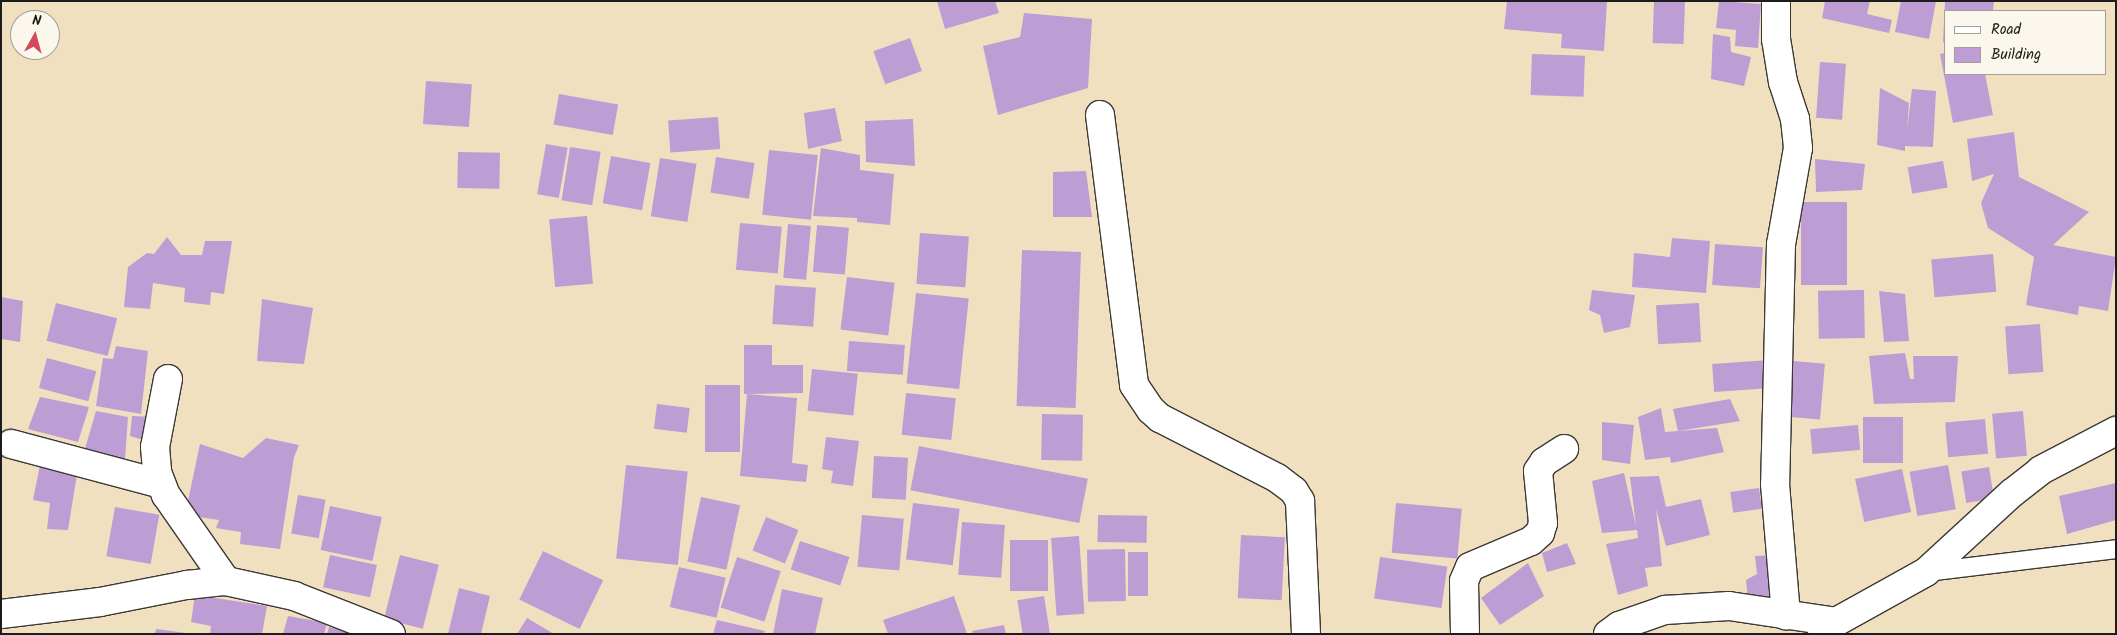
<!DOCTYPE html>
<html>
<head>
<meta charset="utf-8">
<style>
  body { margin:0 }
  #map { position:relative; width:2117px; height:635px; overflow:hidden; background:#f0e0c0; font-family:Kalam,sans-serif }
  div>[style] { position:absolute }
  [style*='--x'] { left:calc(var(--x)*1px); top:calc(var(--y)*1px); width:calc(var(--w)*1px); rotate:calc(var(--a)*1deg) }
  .building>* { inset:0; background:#bd9dd4; transform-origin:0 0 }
  .roads { filter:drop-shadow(1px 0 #3c3935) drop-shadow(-1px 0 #3c3935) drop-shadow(0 1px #3c3935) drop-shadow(0 -1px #3c3935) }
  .service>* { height:18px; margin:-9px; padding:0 9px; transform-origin:9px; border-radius:9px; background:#fff }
  .minor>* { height:28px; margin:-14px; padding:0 14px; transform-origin:14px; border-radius:14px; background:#fff }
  span { translate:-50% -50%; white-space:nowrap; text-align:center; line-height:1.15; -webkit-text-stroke:4px #fbf7ec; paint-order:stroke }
  .frame { position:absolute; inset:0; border:2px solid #1c1c1c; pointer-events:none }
  .legend { position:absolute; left:1944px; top:10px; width:162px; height:65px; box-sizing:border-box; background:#fbf7ec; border:1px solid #a29f99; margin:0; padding:6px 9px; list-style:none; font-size:15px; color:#1c1c1c }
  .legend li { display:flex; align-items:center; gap:10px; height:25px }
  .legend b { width:25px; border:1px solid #a29f99 }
  .north { position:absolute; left:10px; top:10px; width:50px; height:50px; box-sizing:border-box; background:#fbf7ec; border:1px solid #a29f99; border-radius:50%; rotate:7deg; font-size:14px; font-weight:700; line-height:20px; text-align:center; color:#1c1c1c }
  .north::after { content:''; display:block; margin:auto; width:18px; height:22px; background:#d1495b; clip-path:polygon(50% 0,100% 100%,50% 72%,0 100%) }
</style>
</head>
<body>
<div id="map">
  <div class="building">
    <i style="clip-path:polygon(937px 1px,995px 1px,999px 13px,945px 29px)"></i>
    <i style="clip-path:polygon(1507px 1px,1607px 1px,1604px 51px,1561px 48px,1562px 34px,1504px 29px)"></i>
    <i style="left:1654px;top:1px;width:31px;height:42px;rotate:2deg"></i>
    <i style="clip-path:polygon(1719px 1px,1761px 4px,1758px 48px,1735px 46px,1736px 30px,1716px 28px)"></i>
    <i style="clip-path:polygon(1825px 1px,1870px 1px,1867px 14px,1892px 20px,1889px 33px,1822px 18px)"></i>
    <i style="clip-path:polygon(1901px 1px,1936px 1px,1929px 39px,1895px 32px)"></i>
    <i style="clip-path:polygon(1945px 1px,1994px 1px,1993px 11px,1946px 11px,1946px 42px,1943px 42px)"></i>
    <i style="clip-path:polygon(1024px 13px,1092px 19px,1088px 88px,998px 115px,983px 46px,1020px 37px)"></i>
    <i style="clip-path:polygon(1713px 34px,1730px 37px,1731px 52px,1751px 57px,1744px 86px,1711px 79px)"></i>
    <i style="left:910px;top:38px;width:35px;height:39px;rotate:70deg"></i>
    <i style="clip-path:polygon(1946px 53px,1946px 74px,1985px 74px,1993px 115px,1953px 123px,1940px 54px)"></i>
    <i style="left:1532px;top:54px;width:53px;height:41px;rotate:2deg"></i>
    <i style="left:1820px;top:62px;width:26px;height:56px;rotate:4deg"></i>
    <i style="left:426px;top:81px;width:46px;height:43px;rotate:4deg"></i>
    <i style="clip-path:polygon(1880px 88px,1909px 103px,1907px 130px,1912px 89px,1936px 91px,1933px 147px,1905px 146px,1905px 151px,1877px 145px)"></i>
    <i style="left:559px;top:94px;width:60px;height:31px;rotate:10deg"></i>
    <i style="clip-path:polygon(835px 108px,842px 141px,808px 149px,804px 113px)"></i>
    <i style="left:718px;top:117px;width:32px;height:50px;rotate:86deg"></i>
    <i style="clip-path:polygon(913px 119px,915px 166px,866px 162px,865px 121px)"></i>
    <i style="clip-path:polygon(2014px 132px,2019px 177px,2089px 212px,2053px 245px,2116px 257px,2108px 311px,2079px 306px,2078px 315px,2026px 305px,2034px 257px,1988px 228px,1981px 203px,1994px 174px,1972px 181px,1967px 139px)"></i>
    <i style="left:546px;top:144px;width:22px;height:51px;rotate:10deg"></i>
    <i style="left:570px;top:147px;width:31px;height:54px;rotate:9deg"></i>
    <i style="clip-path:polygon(821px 148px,860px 155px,860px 170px,894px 174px,890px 225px,857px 222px,857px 218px,813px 216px)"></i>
    <i style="left:769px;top:150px;width:49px;height:65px;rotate:6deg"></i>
    <i style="left:458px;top:152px;width:42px;height:36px;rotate:1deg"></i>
    <i style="left:611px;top:156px;width:40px;height:48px;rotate:10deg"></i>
    <i style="left:716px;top:157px;width:39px;height:36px;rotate:9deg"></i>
    <i style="left:660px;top:158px;width:37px;height:59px;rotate:9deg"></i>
    <i style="clip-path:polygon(1815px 159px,1865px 164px,1862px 190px,1816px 192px)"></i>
    <i style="left:1943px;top:161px;width:27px;height:36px;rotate:80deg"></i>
    <i style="clip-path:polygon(1086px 171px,1092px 217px,1053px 217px,1053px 172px)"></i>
    <i style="left:1801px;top:202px;width:46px;height:83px"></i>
    <i style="left:587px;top:216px;width:68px;height:38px;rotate:85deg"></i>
    <i style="left:740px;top:223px;width:42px;height:47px;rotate:5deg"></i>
    <i style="left:788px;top:224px;width:23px;height:54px;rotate:5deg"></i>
    <i style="left:817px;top:225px;width:32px;height:47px;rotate:5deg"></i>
    <i style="left:920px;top:233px;width:49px;height:51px;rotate:4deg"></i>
    <i style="clip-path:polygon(167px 237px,181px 255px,202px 255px,205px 241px,232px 241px,224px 294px,211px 292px,210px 305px,184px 302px,185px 288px,153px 283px,150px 309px,124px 307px,128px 267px,147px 253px,154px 254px)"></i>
    <i style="clip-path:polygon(1672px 238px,1710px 241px,1706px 293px,1632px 287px,1634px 253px,1670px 257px)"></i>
    <i style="left:1715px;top:244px;width:48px;height:41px;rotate:4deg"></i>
    <i style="left:1022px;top:250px;width:59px;height:156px;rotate:2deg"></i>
    <i style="left:1993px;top:254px;width:38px;height:62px;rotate:85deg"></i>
    <i style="left:847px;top:277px;width:48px;height:53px;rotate:7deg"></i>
    <i style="left:775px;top:285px;width:41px;height:39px;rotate:4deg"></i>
    <i style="clip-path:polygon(1592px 290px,1635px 295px,1630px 327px,1604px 333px,1600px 315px,1589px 310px)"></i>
    <i style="left:1864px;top:290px;width:48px;height:46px;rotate:89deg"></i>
    <i style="clip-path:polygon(1879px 291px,1905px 294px,1909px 341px,1884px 342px)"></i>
    <i style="left:916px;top:293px;width:53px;height:91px;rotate:6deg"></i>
    <i style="clip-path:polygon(1px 297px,23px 301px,20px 342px,1px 339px)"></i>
    <i style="clip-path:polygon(262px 299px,313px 308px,304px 364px,257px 361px)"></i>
    <i style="left:56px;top:303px;width:63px;height:39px;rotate:14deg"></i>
    <i style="left:1699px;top:303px;width:39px;height:43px;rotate:87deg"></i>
    <i style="left:2040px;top:324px;width:48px;height:35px;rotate:86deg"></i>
    <i style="left:849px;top:341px;width:56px;height:30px;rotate:4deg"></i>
    <i style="clip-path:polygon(744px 345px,772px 345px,772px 365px,803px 365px,803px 393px,744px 394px)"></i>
    <i style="clip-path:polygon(116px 346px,148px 351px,141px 414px,96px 406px,103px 358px,113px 359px)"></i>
    <i style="clip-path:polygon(1905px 353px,1910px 379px,1914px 379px,1913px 356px,1958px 356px,1955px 402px,1874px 404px,1869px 356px)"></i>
    <i style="left:47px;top:358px;width:51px;height:31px;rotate:15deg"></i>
    <i style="left:1769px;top:360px;width:28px;height:57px;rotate:86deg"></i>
    <i style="left:1793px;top:361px;width:32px;height:56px;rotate:5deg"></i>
    <i style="left:812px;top:369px;width:46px;height:42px;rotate:6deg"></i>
    <i style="left:705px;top:385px;width:35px;height:67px"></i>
    <i style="left:906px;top:393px;width:50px;height:42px;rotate:6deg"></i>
    <i style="clip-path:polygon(747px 394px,797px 398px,792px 463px,808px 465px,806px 482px,740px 476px)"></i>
    <i style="clip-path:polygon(40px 397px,89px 407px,78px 442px,28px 429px)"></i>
    <i style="clip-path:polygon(1730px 399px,1740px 421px,1678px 431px,1673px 409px)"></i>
    <i style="left:657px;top:404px;width:33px;height:25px;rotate:7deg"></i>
    <i style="clip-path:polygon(1661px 408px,1665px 432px,1717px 428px,1724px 452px,1671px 463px,1670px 457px,1645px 460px,1638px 417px)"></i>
    <i style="clip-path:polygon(96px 411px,128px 417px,125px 459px,84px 452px)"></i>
    <i style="left:2023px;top:411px;width:45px;height:31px;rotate:85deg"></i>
    <i style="left:1042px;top:414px;width:41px;height:46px;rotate:1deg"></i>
    <i style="clip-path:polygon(132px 416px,153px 417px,150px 442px,130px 436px)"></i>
    <i style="left:1863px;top:417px;width:40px;height:46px"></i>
    <i style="left:1985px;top:419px;width:35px;height:40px;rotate:85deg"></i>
    <i style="clip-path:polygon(1602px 422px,1634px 425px,1630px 464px,1602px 460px)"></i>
    <i style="left:1858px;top:425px;width:25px;height:48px;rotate:85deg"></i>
    <i style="clip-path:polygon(826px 437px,859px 441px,853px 486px,831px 483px,833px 471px,822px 469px)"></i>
    <i style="clip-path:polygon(266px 438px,299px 445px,294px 457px,280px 549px,240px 544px,241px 532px,216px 528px,219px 520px,185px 515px,200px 444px,243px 458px)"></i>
    <i style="left:919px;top:446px;width:172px;height:45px;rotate:11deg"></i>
    <i style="left:874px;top:456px;width:34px;height:42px;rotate:3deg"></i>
    <i style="clip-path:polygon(40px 465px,77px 474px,68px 530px,47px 529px,50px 503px,33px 500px)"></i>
    <i style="left:626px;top:465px;width:62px;height:94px;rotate:6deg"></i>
    <i style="left:1948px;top:465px;width:45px;height:39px;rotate:80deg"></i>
    <i style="left:1989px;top:467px;width:32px;height:28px;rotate:81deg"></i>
    <i style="left:1902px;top:469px;width:44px;height:48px;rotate:78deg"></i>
    <i style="clip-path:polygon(1624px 473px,1636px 526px,1630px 477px,1659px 476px,1666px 507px,1701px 499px,1710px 535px,1666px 546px,1656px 509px,1662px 566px,1645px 568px,1648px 586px,1618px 595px,1606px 544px,1638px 538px,1637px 530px,1602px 533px,1592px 481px)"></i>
    <i style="clip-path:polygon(2116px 483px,2116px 520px,2067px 534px,2059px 496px)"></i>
    <i style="left:1759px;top:488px;width:21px;height:29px;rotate:82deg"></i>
    <i style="left:298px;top:495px;width:28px;height:39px;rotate:10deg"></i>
    <i style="left:701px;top:497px;width:40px;height:66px;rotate:12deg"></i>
    <i style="left:913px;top:503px;width:47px;height:57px;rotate:7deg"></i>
    <i style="left:1396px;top:503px;width:66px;height:50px;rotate:5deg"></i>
    <i style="left:330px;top:506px;width:53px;height:45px;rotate:12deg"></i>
    <i style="left:115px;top:507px;width:45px;height:50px;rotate:10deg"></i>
    <i style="left:862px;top:515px;width:42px;height:52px;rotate:5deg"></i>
    <i style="left:1098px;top:515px;width:49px;height:27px;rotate:1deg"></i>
    <i style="left:766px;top:517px;width:35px;height:36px;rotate:22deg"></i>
    <i style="left:962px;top:522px;width:43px;height:53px;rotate:4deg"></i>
    <i style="left:1241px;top:535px;width:44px;height:63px;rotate:3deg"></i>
    <i style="left:1079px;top:536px;width:78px;height:28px;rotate:86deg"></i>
    <i style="left:1010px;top:540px;width:38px;height:51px"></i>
    <i style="left:800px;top:541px;width:52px;height:30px;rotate:18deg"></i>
    <i style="clip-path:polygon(1567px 543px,1576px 564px,1547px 572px,1542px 553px)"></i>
    <i style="left:1125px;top:549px;width:52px;height:38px;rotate:89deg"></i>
    <i style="left:543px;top:551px;width:67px;height:54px;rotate:26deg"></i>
    <i style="left:1148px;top:552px;width:44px;height:20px;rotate:90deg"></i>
    <i style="left:330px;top:555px;width:48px;height:33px;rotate:12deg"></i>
    <i style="left:400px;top:555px;width:40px;height:66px;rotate:14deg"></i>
    <i style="clip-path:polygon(1777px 555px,1780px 599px,1748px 601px,1746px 580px,1757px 574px,1755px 556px)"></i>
    <i style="left:737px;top:557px;width:46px;height:53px;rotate:18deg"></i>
    <i style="left:1380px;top:557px;width:68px;height:42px;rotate:8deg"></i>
    <i style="clip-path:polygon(1528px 563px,1544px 596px,1500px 625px,1481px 598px)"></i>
    <i style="left:679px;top:567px;width:48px;height:41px;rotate:13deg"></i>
    <i style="clip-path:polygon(459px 588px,490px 596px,481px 634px,448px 634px)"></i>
    <i style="clip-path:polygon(782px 589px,823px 598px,815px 634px,773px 634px)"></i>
    <i style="clip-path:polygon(195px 595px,267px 606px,262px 634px,210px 634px,211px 626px,191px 622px)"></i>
    <i style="clip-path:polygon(954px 596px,967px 634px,888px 634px,883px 620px)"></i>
    <i style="left:1044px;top:596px;width:38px;height:27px;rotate:81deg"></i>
    <i style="clip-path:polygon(288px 616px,327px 623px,324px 634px,283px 634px)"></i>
    <i style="clip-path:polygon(527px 618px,554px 634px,517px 634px)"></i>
    <i style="clip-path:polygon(717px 620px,765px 631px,764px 634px,713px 634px)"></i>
    <i style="clip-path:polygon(1004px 625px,1006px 634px,973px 634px,972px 631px)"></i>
    <i style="clip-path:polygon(329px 627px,351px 633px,351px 634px,327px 634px)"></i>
    <i style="clip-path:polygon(156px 629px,186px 633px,186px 634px,155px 634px)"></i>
  </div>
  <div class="roads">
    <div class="service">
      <i style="--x:1927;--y:572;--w:190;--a:-6.9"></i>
    </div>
    <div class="minor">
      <i style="--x:1776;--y:1;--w:38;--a:90"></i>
      <i style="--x:1776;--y:39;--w:44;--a:80.8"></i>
      <i style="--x:1783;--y:82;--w:39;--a:72"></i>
      <i style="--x:1795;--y:119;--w:29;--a:84"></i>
      <i style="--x:1798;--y:148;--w:97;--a:100"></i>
      <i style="--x:1781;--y:244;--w:240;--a:91.4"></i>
      <i style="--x:1775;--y:484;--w:132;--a:85.2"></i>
      <i style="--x:1100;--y:115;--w:272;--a:82.8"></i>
      <i style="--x:1134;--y:385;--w:30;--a:56"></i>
      <i style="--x:1151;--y:410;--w:12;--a:42"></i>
      <i style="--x:1160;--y:418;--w:131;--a:27.1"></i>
      <i style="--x:1277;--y:478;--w:21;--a:37"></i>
      <i style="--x:1294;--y:491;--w:12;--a:59"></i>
      <i style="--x:1300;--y:501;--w:133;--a:87.4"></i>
      <i style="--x:168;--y:379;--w:69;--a:100.8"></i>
      <i style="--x:155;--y:447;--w:25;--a:85"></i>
      <i style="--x:157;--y:472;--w:25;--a:69"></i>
      <i style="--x:166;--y:495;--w:105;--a:55.1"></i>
      <i style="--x:11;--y:444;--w:155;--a:14.9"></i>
      <i style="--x:1;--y:614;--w:100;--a:-6.9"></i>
      <i style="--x:100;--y:602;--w:89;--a:-11.1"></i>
      <i style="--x:187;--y:585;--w:39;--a:-6"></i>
      <i style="--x:226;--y:581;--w:70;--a:12.4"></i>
      <i style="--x:294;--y:596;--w:104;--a:21.4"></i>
      <i style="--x:1465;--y:634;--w:53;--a:-91.1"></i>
      <i style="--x:1464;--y:581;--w:15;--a:-67"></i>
      <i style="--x:1470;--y:567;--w:66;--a:-23.1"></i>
      <i style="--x:1531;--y:541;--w:12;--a:-42"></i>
      <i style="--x:1540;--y:533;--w:10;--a:-73"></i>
      <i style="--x:1543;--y:523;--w:52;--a:-95.5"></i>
      <i style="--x:1538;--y:471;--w:11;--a:-56"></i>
      <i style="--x:1544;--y:462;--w:24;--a:-33"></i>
      <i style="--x:1608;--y:634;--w:14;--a:-36"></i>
      <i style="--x:1619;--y:626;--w:49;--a:-19.2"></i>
      <i style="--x:1665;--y:610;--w:64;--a:-3.6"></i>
      <i style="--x:1729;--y:606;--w:108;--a:8.5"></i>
      <i style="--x:1822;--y:634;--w:18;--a:-41"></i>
      <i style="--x:1836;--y:622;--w:103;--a:-29.1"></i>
      <i style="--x:1926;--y:572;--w:117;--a:-42.6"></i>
      <i style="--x:2012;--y:493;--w:37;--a:-38"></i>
      <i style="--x:2041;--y:470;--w:85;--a:-27.5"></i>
    </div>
  </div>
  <div class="frame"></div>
  <ul class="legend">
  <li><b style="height:6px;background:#fff"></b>Road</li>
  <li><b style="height:14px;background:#bd9dd4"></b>Building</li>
  </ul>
  <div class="north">N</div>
</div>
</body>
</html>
